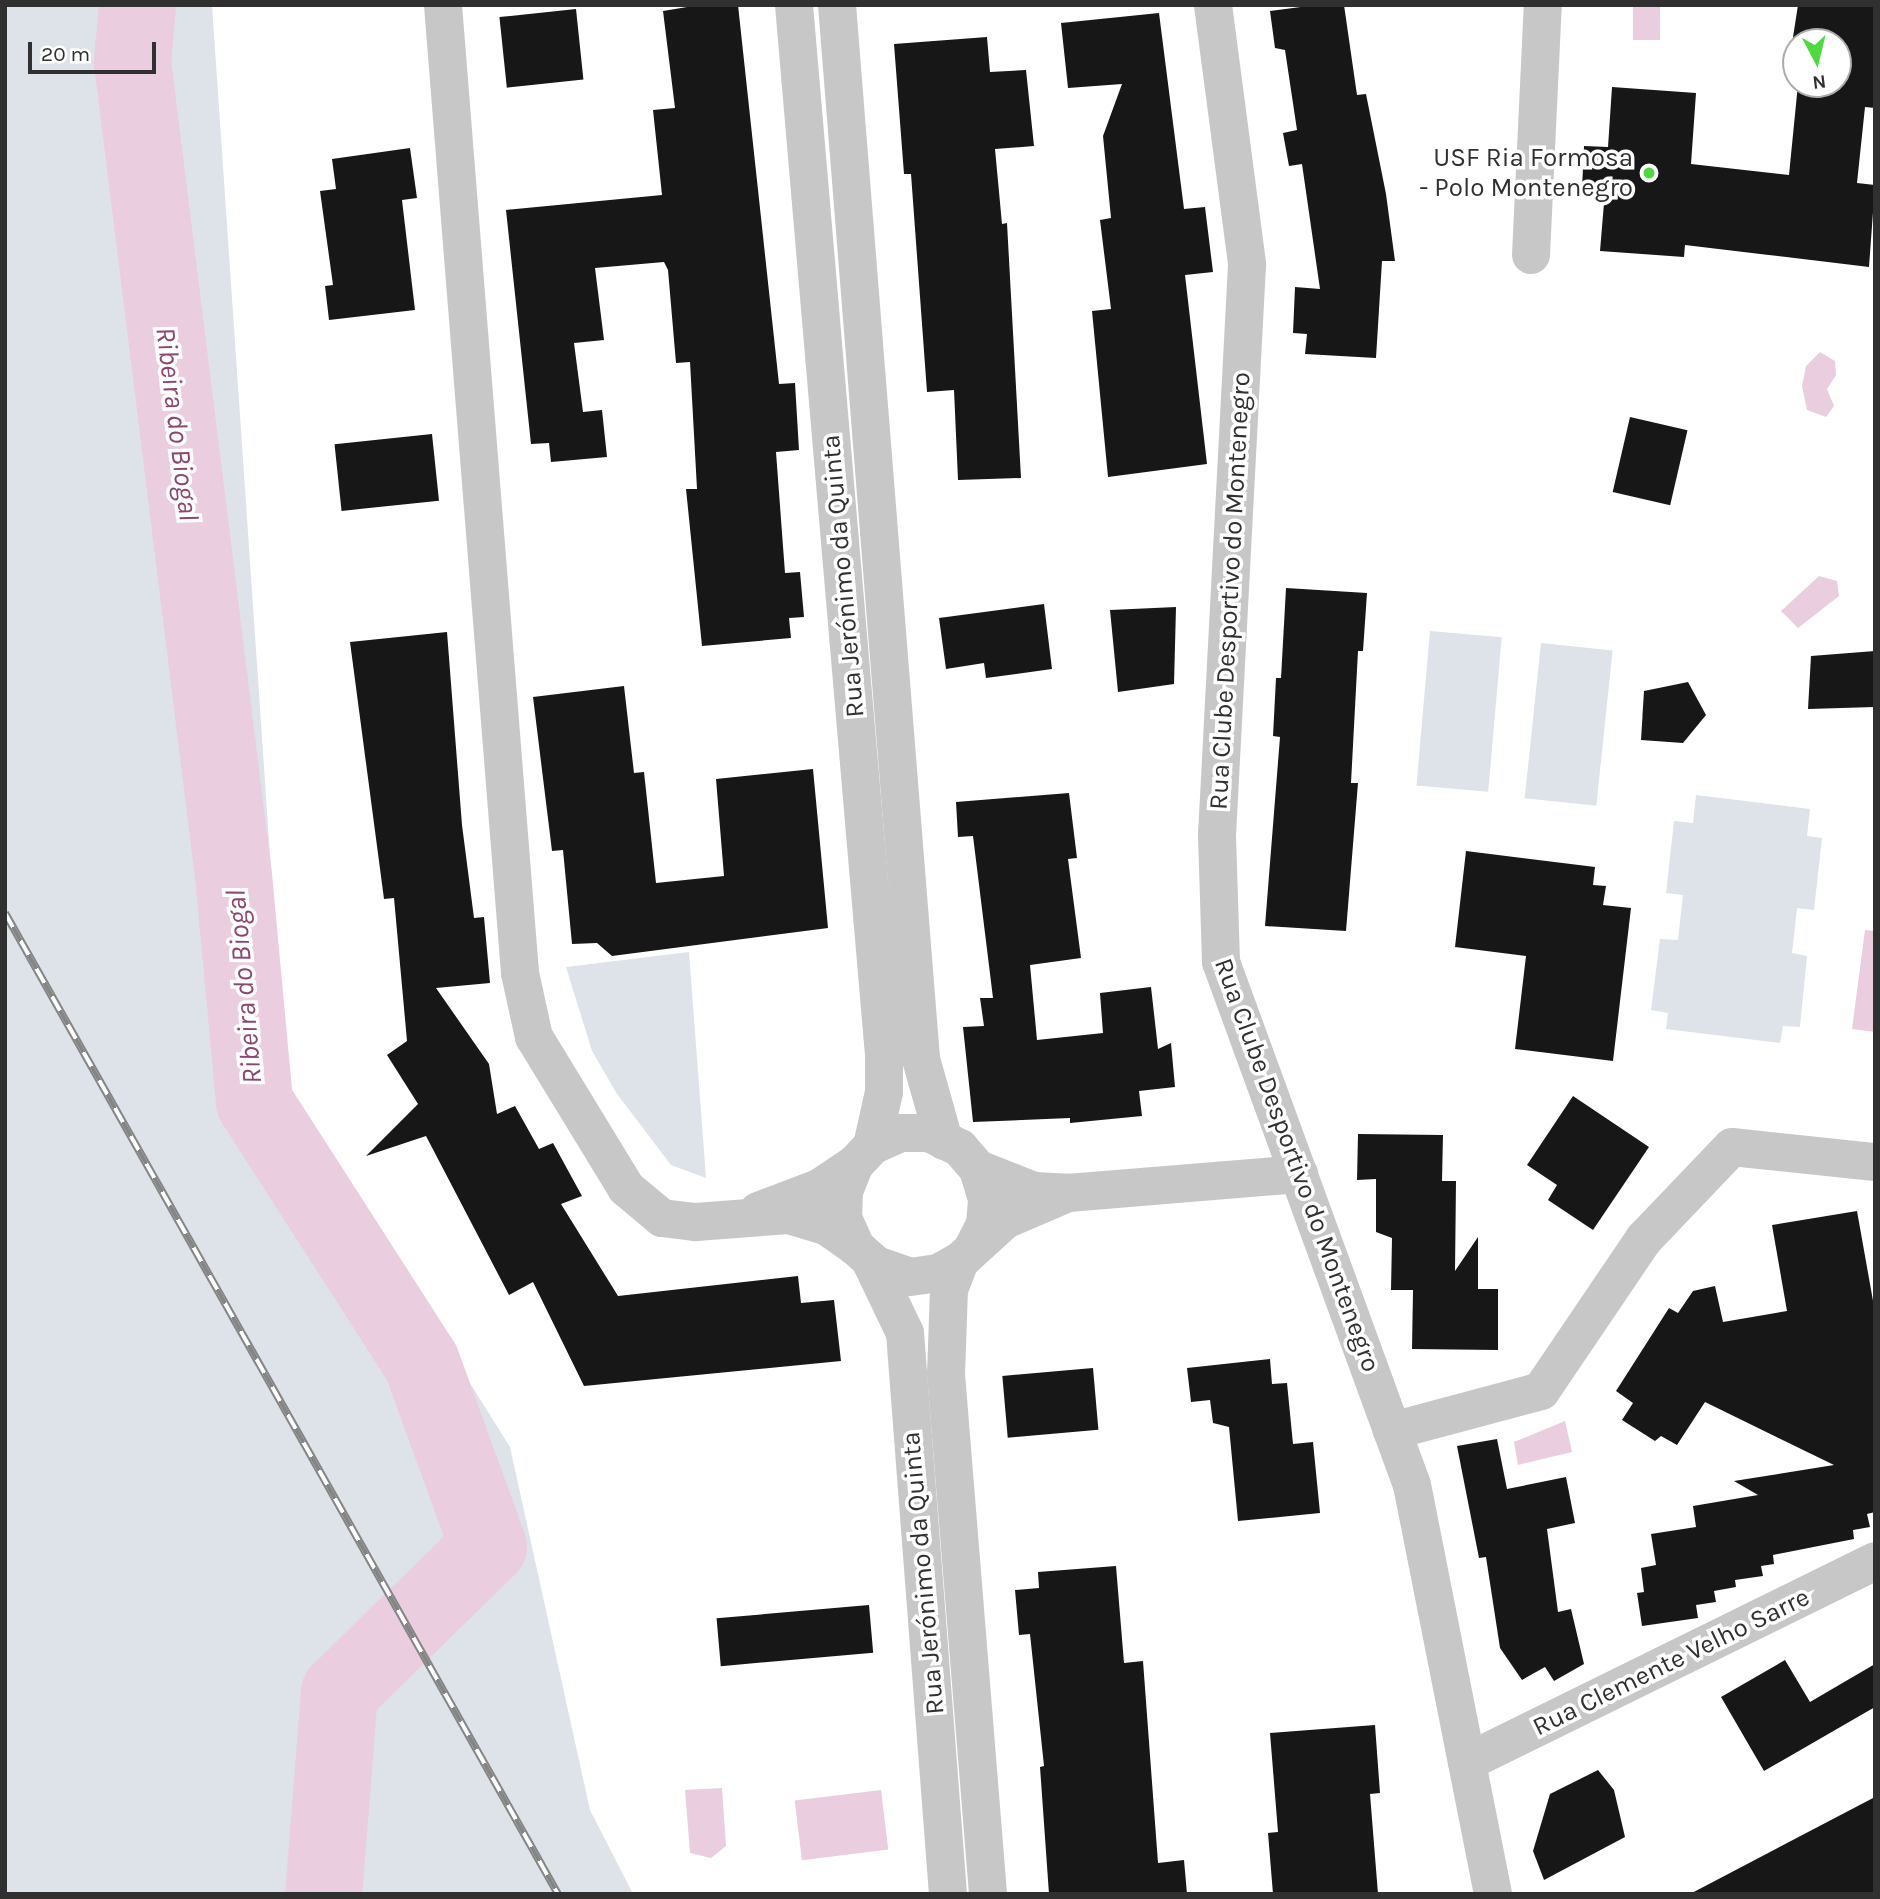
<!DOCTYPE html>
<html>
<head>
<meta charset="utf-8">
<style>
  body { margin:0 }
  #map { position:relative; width:1880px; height:1899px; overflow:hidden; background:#fff; font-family:Karla,sans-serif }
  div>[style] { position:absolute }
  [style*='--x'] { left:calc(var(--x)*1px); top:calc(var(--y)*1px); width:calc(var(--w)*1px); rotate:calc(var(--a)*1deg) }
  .green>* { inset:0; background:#dde3e9; transform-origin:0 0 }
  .water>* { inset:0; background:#eacedf; transform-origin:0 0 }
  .river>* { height:77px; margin:-38.5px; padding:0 38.5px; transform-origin:38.5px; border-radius:38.5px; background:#eacedf }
  .building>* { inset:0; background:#171717; transform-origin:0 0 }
  .minor>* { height:38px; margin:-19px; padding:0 19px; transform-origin:19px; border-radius:19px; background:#c7c7c7 }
  .rail>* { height:8px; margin-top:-4px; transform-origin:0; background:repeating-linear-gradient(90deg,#fff 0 16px,#858585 0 32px); box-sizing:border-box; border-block:2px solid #858585 }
  .dots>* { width:19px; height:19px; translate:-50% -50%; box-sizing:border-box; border:4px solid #fff; border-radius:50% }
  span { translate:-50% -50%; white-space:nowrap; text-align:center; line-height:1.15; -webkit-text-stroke:7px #fff; paint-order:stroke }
  .poi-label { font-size:26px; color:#303030 }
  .right { translate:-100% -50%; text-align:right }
  .street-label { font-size:26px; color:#303030 }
  .water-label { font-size:28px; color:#8d4471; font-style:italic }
  .frame { position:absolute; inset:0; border:7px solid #303030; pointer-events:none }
  .north { position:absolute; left:1782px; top:28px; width:70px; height:70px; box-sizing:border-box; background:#fff; border:2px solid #acacac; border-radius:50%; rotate:173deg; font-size:19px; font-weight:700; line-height:28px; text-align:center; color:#303030 }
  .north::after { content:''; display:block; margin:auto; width:24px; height:32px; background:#4ed842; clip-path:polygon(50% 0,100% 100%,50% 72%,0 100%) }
  .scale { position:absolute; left:28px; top:42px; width:128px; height:32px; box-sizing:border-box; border:4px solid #303030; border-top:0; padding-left:9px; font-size:21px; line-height:24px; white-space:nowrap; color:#303030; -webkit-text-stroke:5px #fff; paint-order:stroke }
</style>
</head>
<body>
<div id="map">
  <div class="green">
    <i style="clip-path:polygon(5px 5px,212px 5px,286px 1089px,510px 1447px,590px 1810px,633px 1894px,5px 1894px)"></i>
    <i style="left:1430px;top:631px;width:72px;height:155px;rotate:5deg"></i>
    <i style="left:1541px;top:643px;width:72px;height:156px;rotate:6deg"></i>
    <i style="clip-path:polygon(1696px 795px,1810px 809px,1807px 836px,1822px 838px,1814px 910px,1797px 908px,1792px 953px,1807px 956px,1800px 1027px,1783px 1026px,1780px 1043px,1666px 1029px,1668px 1013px,1651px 1010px,1660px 939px,1678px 940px,1683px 895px,1666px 893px,1674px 821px,1693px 823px)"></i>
    <i style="clip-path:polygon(689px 952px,706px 1178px,671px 1165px,617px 1094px,592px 1051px,566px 967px)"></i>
  </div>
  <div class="water">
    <i style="left:1633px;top:5px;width:27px;height:35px"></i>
    <i style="clip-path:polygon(1820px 352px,1835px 361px,1836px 375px,1827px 389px,1834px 406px,1826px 417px,1807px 410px,1802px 386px,1806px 366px)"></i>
    <i style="clip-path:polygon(1819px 576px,1837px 581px,1839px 596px,1798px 628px,1781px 611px)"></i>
    <i style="clip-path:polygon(1865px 930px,1875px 931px,1875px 1032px,1852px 1029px)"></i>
    <i style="clip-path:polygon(1565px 1421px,1572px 1452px,1518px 1465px,1514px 1442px)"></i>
    <i style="clip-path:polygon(722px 1788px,726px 1846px,711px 1858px,690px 1853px,685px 1790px)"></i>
    <i style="left:881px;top:1790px;width:60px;height:87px;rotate:83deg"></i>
  </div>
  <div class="river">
    <i style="--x:137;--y:5;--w:56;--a:95.1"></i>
    <i style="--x:132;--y:61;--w:820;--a:82.93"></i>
    <i style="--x:233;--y:875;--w:228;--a:84.7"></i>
    <i style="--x:254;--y:1102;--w:309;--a:57.3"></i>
    <i style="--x:421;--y:1362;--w:196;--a:70"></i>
    <i style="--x:488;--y:1546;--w:209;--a:135.6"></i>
    <i style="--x:339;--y:1692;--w:203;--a:94.5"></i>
  </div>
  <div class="building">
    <i style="clip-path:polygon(699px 5px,738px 5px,779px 384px,795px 383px,799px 450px,776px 452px,785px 573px,800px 572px,804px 617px,789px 618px,791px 638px,702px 646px,686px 489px,697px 489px,690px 362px,676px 363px,668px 270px,664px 262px,595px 268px,604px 340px,574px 343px,583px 412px,602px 410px,607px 457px,551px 462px,549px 443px,531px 444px,506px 210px,662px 195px,653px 110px,675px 108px,663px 11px)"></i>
    <i style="clip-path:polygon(1316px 5px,1344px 5px,1357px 95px,1366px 94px,1386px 194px,1395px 261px,1382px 261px,1376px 358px,1305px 354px,1307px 334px,1293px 333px,1295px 287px,1320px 289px,1302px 164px,1289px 166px,1283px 133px,1297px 130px,1285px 50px,1275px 48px,1270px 11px)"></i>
    <i style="clip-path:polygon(1798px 5px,1875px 5px,1875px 108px,1865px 107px,1857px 183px,1875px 185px,1869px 267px,1685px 245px,1684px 257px,1600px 251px,1605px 191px,1582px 189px,1584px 146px,1608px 147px,1612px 87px,1696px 93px,1691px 164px,1789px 175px,1798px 84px,1838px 84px,1838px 42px,1796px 42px,1796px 51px,1791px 50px)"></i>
    <i style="left:576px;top:9px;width:71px;height:77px;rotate:84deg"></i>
    <i style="clip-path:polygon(1159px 13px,1184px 209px,1205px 207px,1213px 272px,1185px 275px,1207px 464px,1108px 477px,1092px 311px,1111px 309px,1100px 220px,1111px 218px,1103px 136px,1122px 84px,1068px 88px,1061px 23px)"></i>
    <i style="clip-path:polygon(987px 37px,990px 72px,1026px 70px,1034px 146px,995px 149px,1002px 224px,1007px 223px,1021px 478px,958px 480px,954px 390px,927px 392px,911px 174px,904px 174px,894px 44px)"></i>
    <i style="clip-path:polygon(410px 148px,417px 198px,402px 200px,415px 310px,329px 320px,325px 286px,333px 285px,320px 191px,336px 189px,332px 159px)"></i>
    <i style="left:1630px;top:417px;width:59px;height:77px;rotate:13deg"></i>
    <i style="left:432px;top:434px;width:67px;height:98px;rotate:84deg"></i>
    <i style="clip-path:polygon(1286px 588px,1367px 593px,1363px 651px,1358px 651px,1351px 783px,1358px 783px,1346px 931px,1265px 926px,1280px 737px,1273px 736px,1276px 678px,1281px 678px)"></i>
    <i style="clip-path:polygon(1044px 604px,1052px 669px,986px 678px,984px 663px,946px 669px,939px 618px)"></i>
    <i style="clip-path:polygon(1176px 607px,1174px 684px,1118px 692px,1110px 610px)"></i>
    <i style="clip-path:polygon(447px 632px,462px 825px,474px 918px,484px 917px,490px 983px,436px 988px,489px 1064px,497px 1114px,515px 1106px,539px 1149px,553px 1143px,582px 1196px,561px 1204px,618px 1296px,798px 1276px,801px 1303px,834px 1300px,841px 1361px,584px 1386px,533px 1282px,509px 1295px,426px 1136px,366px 1156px,418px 1104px,387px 1055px,407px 1041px,394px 898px,384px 899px,350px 642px)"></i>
    <i style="clip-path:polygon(1875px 651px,1875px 707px,1808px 709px,1811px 656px)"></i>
    <i style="clip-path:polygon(1688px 682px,1706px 715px,1683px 743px,1641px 740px,1644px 691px)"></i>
    <i style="clip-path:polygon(624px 686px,634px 773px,644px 772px,656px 883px,724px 876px,716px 779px,813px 769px,828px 928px,612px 956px,597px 943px,572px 944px,563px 850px,552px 851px,533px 697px)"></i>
    <i style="clip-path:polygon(1069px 793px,1077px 858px,1068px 859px,1081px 958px,1030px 965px,1037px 1040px,1103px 1033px,1100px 993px,1151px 987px,1158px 1049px,1171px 1043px,1175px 1087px,1139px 1091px,1142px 1116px,1070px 1123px,1070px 1118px,973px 1122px,963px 1027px,984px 1026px,980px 998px,993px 998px,973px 836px,958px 837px,956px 802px)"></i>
    <i style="clip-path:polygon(1466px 851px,1595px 867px,1593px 885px,1606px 886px,1603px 905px,1631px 908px,1613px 1061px,1515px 1049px,1526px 956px,1455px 947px)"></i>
    <i style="clip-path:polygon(1573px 1096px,1649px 1147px,1593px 1230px,1548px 1200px,1557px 1185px,1527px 1165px)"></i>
    <i style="clip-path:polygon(1358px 1134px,1443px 1135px,1442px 1181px,1456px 1181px,1455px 1271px,1478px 1237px,1478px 1289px,1498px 1289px,1498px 1350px,1412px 1349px,1413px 1290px,1391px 1290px,1392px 1238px,1376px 1232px,1376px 1179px,1357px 1180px)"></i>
    <i style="clip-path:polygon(1857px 1211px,1875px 1312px,1875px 1512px,1867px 1514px,1870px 1527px,1853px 1530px,1854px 1539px,1773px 1555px,1774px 1564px,1761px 1566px,1763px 1576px,1735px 1580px,1736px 1587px,1714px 1591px,1716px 1602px,1696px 1605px,1698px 1618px,1642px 1626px,1637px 1593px,1644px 1592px,1641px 1568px,1656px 1565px,1651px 1534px,1696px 1527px,1693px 1506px,1758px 1495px,1734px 1481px,1834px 1465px,1705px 1402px,1677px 1445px,1661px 1436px,1655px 1441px,1622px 1420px,1633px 1403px,1616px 1391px,1669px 1308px,1678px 1313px,1693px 1291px,1715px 1286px,1723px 1322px,1787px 1311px,1772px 1225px)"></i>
    <i style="clip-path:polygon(1270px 1359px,1272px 1384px,1287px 1383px,1293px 1444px,1313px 1442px,1320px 1513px,1238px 1521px,1229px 1427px,1213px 1423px,1210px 1400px,1191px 1402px,1187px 1368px)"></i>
    <i style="left:1093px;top:1368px;width:62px;height:91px;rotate:85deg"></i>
    <i style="clip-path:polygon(1497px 1439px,1507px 1489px,1566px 1477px,1575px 1523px,1547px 1529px,1558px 1612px,1571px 1609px,1584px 1664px,1554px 1681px,1545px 1667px,1522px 1680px,1500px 1648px,1486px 1557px,1479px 1558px,1457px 1446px)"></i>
    <i style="clip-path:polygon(1116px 1566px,1124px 1663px,1143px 1661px,1158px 1863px,1184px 1860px,1187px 1894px,1049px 1894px,1040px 1767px,1044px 1766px,1030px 1634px,1019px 1635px,1015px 1590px,1039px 1588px,1038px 1572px)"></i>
    <i style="left:869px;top:1605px;width:48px;height:153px;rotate:85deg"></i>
    <i style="clip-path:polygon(1785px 1660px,1810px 1702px,1875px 1664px,1875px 1707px,1764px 1771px,1721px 1697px)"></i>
    <i style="clip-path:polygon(1375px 1725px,1380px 1793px,1370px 1794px,1378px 1894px,1273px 1894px,1268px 1833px,1278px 1832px,1270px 1733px)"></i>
    <i style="clip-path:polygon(1598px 1770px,1614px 1790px,1625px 1837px,1544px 1880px,1533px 1851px,1550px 1794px)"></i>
    <i style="clip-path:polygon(1875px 1797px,1875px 1894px,1690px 1894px)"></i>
  </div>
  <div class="minor">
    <i style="--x:443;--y:5;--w:971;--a:85.45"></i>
    <i style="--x:520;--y:973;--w:66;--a:77.7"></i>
    <i style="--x:534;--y:1037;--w:177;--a:58.6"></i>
    <i style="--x:626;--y:1188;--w:47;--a:39.8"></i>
    <i style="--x:662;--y:1218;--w:34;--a:7"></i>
    <i style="--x:696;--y:1222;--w:93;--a:-4.3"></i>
    <i style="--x:789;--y:1215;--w:39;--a:17"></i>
    <i style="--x:826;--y:1226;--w:37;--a:35"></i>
    <i style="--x:794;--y:5;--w:1054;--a:85.1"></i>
    <i style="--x:884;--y:1055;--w:37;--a:90"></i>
    <i style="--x:884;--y:1092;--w:55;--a:102.5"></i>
    <i style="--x:837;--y:5;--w:1057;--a:85.44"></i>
    <i style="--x:921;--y:1059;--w:85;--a:74.3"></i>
    <i style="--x:1213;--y:5;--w:262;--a:82.5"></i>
    <i style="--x:1247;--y:265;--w:571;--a:93.01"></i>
    <i style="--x:1217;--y:835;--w:127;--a:88.2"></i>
    <i style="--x:1221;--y:962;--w:557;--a:69.94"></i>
    <i style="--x:1412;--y:1485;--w:417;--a:78.8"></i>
    <i style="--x:1531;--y:255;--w:250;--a:-87.3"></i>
    <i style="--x:978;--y:1169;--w:60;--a:21.4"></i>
    <i style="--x:1034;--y:1191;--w:34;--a:3"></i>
    <i style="--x:1068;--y:1193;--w:232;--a:-4.7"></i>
    <i style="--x:758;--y:1211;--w:65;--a:-20.7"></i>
    <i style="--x:819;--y:1188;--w:43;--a:-33.7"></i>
    <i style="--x:973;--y:1248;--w:27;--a:-63"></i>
    <i style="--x:985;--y:1224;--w:25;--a:-85"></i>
    <i style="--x:987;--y:1199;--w:31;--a:-107"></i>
    <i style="--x:978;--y:1169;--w:28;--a:-131"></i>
    <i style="--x:960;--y:1148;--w:34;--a:-154"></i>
    <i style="--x:929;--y:1133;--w:28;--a:180"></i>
    <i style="--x:901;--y:1133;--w:32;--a:156"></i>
    <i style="--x:872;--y:1146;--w:25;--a:133"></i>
    <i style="--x:855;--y:1164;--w:29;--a:112"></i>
    <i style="--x:844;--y:1191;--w:27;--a:92"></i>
    <i style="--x:843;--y:1218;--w:32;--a:66"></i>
    <i style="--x:856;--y:1247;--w:27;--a:42"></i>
    <i style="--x:876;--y:1265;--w:36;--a:19"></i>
    <i style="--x:910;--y:1277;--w:28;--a:-8"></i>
    <i style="--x:938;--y:1273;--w:25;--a:-29"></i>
    <i style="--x:960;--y:1261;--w:61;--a:-42.3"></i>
    <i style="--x:1005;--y:1220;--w:69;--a:-23.2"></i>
    <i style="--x:870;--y:1260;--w:81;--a:64.4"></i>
    <i style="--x:905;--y:1333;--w:563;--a:85.62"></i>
    <i style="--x:960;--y:1261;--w:30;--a:111"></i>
    <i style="--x:949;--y:1289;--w:85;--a:92"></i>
    <i style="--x:946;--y:1374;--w:522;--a:85.38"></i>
    <i style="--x:1392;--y:1431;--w:154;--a:-15"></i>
    <i style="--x:1541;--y:1391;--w:184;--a:-55.9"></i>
    <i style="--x:1644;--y:1239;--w:127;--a:-46.3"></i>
    <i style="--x:1732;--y:1147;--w:144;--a:6"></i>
    <i style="--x:1467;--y:1762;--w:455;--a:-26.2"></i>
  </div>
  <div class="rail">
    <i style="--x:5;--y:913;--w:1126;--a:60.59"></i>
  </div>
  <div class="dots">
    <i style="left:1649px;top:173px;background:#4ed842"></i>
  </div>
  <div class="poi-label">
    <span class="right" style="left:1633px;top:173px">USF Ria Formosa<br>- Polo Montenegro</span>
  </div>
  <div class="street-label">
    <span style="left:843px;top:576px;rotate:-95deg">Rua Jerónimo da Quinta</span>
    <span style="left:1230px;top:591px;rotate:-87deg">Rua Clube Desportivo do Montenegro</span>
    <span style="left:1297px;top:1165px;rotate:70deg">Rua Clube Desportivo do Montenegro</span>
    <span style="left:923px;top:1573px;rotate:-95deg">Rua Jerónimo da Quinta</span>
    <span style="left:1671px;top:1662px;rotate:-26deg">Rua Clemente Velho Sarre</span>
  </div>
  <div class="water-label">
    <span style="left:177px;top:424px;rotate:83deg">Ribeira do Biogal</span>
    <span style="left:244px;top:987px;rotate:-95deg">Ribeira do Biogal</span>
  </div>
  <div class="frame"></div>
  <div class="north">N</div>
  <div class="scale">20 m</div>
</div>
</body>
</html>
